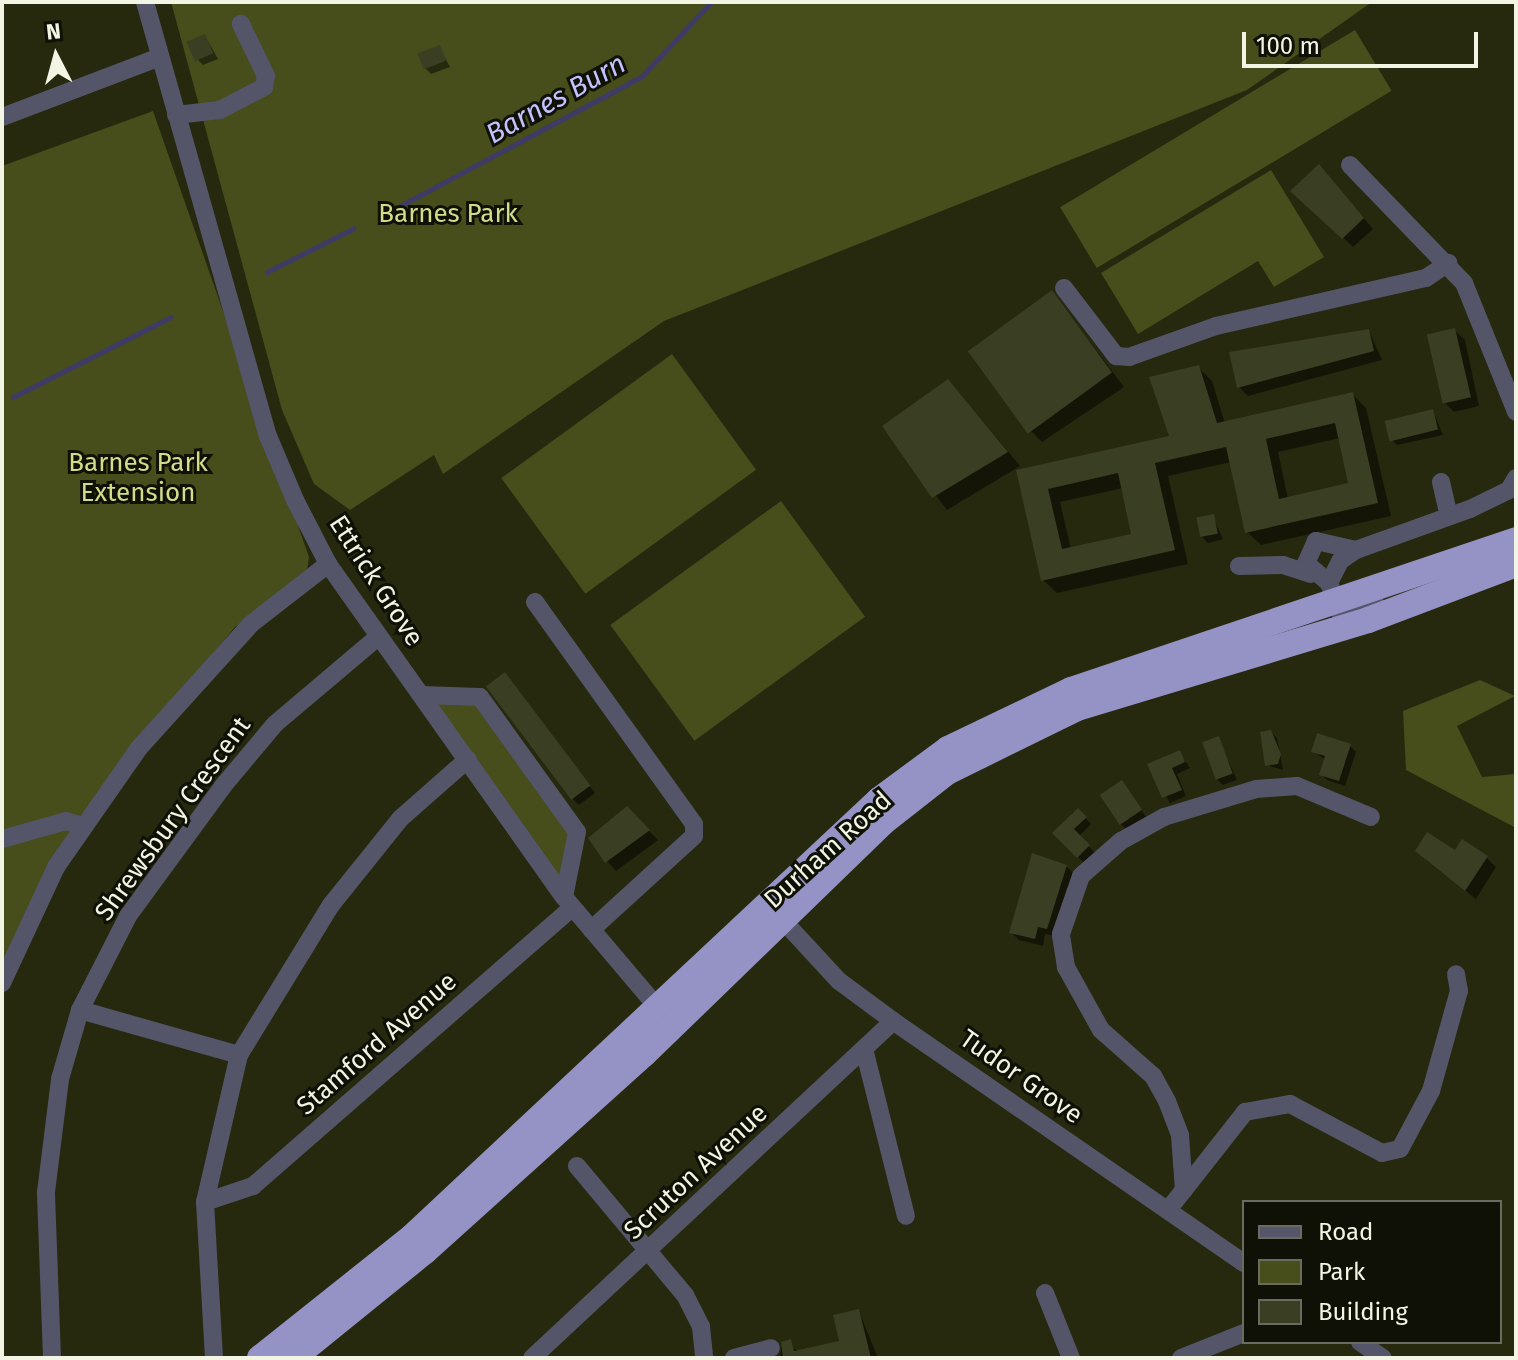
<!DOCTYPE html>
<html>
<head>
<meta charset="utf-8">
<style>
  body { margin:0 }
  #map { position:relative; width:1518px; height:1360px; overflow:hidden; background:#26290e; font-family:"Fira Sans",sans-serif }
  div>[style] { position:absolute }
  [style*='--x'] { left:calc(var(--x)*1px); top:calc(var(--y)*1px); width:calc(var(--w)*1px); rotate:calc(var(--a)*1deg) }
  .green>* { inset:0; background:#474d1b; transform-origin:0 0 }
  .shadow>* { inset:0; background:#0007 }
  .stream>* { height:5px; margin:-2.5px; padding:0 2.5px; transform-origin:2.5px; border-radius:2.5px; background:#3f3b67 }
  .building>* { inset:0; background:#3a3e22; transform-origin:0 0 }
  .minor>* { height:18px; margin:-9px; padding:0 9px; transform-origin:9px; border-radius:9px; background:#555569 }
  .highway>* { height:26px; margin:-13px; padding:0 13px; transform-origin:13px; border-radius:13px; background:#9592c5 }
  span { translate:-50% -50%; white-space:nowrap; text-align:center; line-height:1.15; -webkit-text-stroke:6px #0f1106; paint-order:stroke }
  .park-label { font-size:26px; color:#d2dd8c }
  .street-label { font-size:26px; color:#f2f5e4 }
  .water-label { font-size:28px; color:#c4c2fe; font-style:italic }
  .frame { position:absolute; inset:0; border:4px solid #f2f5e4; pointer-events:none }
  .legend { position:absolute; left:1242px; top:1200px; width:260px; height:144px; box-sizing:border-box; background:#0f1106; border:2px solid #6a6c5f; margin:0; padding:10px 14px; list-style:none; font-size:24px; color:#f2f5e4 }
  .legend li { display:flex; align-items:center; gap:16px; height:40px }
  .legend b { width:40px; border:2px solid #6a6c5f }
  .north { position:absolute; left:16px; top:16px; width:80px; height:80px; -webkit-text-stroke:6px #0f1106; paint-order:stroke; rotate:354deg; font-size:22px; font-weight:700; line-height:32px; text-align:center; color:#f2f5e4 }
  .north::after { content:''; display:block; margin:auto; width:28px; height:36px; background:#f2f5e4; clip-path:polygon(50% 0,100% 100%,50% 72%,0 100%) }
  .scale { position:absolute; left:1242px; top:32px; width:236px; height:36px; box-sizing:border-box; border:4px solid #f2f5e4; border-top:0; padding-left:10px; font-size:24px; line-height:28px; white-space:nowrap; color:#f2f5e4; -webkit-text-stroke:6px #0f1106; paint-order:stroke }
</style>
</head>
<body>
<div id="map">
  <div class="green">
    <i style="clip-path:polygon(171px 2px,1372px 2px,1247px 90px,664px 321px,443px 474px,434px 455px,350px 510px,314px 484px,282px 410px)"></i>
    <i style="left:1355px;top:30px;width:71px;height:344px;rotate:59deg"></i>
    <i style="clip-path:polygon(153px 111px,309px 557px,306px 578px,235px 627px,136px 747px,2px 975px,2px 166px)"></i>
    <i style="clip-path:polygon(1271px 170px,1324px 257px,1274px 287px,1258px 261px,1138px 334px,1101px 273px)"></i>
    <i style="left:672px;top:354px;width:143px;height:211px;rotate:54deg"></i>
    <i style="left:781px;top:501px;width:143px;height:211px;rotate:54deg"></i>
    <i style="clip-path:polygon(1480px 680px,1515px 696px,1457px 726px,1482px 777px,1516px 774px,1516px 828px,1406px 770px,1403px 711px)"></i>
    <i style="clip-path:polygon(422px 695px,480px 697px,577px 832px,564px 897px)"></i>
  </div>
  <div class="shadow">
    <i style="clip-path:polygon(205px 36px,218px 59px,203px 65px,197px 59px)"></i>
    <i style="clip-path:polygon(439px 47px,450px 67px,431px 74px,425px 68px)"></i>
    <i style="clip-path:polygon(1328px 177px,1373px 229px,1353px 247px,1293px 191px)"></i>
    <i style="clip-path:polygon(1052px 292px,1124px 387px,1042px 442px,1029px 429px)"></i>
    <i style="clip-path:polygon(1369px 331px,1382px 360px,1248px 396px,1239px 387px)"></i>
    <i style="clip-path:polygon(1455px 331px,1465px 340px,1479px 406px,1454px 412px,1444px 402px)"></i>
    <i style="clip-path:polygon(evenodd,1198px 367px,1212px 381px,1225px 423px,1353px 395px,1366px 408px,1391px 516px,1261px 545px,1247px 532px,1231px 462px,1168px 476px,1188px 564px,1057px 593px,1043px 580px,1019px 472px,1172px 437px,1198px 367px,1340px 438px,1351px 485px,1288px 499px,1278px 452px,1340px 438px,1198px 367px,1123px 488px,1134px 535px,1071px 549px,1060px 502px,1123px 488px)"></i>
    <i style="clip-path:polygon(961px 395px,1020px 466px,947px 510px,884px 427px)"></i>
    <i style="clip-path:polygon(1433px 411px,1443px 435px,1397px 445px,1391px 439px)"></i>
    <i style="clip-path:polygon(1213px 517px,1223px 539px,1208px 543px,1202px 537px)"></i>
    <i style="clip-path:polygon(511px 680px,595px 793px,579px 805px,573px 799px)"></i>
    <i style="clip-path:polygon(1271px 732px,1277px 738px,1283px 770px,1267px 765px)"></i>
    <i style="clip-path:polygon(1218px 739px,1237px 780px,1223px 785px,1217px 779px)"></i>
    <i style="clip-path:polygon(1350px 746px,1356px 752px,1345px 786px,1327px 780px,1321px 774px,1326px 760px,1314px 752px)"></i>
    <i style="clip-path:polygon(1179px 752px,1190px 768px,1177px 774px,1186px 796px,1170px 803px,1150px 765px)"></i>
    <i style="clip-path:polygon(1122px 783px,1146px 817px,1127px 830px,1121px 824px)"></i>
    <i style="clip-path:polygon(627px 809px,658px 840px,616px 871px,607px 861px)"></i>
    <i style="clip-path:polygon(1078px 810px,1091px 824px,1079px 836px,1095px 853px,1084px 863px,1055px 833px)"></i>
    <i style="clip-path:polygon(1486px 857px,1496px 867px,1476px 899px,1427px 861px)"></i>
    <i style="clip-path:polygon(1066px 866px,1074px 874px,1055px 936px,1045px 934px,1043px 946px,1019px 940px,1011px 932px)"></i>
    <i style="clip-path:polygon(859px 1311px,878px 1358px,780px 1358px,782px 1343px,801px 1352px,841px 1342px)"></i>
  </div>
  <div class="stream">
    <i style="--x:400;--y:206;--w:275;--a:-28.2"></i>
    <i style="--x:642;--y:76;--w:101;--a:-47"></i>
    <i style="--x:267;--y:272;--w:97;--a:-26.8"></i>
    <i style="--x:13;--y:397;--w:177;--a:-26.9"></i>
  </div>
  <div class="building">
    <i style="left:205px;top:34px;width:21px;height:20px;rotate:67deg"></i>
    <i style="left:440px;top:45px;width:17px;height:24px;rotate:69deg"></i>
    <i style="clip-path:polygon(1319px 164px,1364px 218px,1342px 239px,1290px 191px)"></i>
    <i style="left:1052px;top:290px;width:102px;height:104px;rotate:54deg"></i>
    <i style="left:1455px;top:328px;width:71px;height:29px;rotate:77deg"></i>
    <i style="clip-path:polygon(1369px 329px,1374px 351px,1237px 388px,1229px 352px)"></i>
    <i style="clip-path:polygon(evenodd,1199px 365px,1217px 423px,1353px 392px,1378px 503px,1245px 533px,1226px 447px,1155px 463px,1175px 550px,1041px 581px,1016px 470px,1169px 436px,1149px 377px,1199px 365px,1335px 423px,1348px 483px,1279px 499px,1266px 439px,1335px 423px,1199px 365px,1118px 473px,1131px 534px,1062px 549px,1048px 489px,1118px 473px)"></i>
    <i style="clip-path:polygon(948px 379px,1008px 452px,932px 498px,882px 426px)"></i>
    <i style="left:1433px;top:409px;width:21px;height:50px;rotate:76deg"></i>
    <i style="left:1214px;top:514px;width:20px;height:18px;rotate:79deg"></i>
    <i style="left:505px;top:672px;width:142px;height:24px;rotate:53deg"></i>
    <i style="clip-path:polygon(1271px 730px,1281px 754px,1278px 764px,1265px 766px,1260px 732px)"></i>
    <i style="clip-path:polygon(1317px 733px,1351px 744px,1339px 781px,1319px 775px,1325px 756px,1311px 752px)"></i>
    <i style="left:1219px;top:736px;width:40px;height:18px;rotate:70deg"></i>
    <i style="clip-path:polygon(1180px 750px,1185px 762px,1172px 768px,1182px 790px,1162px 798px,1147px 764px)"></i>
    <i style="left:1122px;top:780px;width:36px;height:27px;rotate:56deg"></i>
    <i style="clip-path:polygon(627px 806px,650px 830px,605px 863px,588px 838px)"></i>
    <i style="clip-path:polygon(1078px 808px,1087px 817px,1074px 829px,1090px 845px,1077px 858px,1052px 833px)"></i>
    <i style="clip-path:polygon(1427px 832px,1455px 850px,1462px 839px,1488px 856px,1465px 891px,1415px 851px)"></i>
    <i style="clip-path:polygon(1032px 853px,1067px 865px,1047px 929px,1038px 927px,1035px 939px,1009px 933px)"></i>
    <i style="clip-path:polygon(859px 1309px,871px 1358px,783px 1358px,781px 1342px,791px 1339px,794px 1351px,839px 1341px,833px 1315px)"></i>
  </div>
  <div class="minor">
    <i style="--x:145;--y:2;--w:451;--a:74.2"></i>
    <i style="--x:268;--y:436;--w:69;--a:67.1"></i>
    <i style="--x:295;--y:500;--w:72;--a:62.7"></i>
    <i style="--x:328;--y:564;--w:408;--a:54.7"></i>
    <i style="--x:564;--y:897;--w:156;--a:49.7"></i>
    <i style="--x:176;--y:115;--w:44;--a:-6.5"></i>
    <i style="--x:220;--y:110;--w:50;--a:-27.6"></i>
    <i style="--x:264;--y:87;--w:11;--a:-80"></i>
    <i style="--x:266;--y:76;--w:58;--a:-115.7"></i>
    <i style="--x:2;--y:117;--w:169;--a:-20.8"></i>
    <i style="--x:1350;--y:165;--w:164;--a:46"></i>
    <i style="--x:1464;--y:283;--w:139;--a:68"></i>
    <i style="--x:1064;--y:288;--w:86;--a:52.6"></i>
    <i style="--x:1116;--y:356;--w:13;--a:4"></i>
    <i style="--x:1129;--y:357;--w:92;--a:-19.6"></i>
    <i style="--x:1216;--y:326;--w:215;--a:-12.9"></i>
    <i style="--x:1426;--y:278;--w:27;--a:-34"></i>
    <i style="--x:1441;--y:482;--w:35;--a:77"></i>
    <i style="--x:1356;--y:550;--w:41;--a:-167.3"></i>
    <i style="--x:1316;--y:541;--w:24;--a:114"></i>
    <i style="--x:1306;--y:563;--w:30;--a:41"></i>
    <i style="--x:1329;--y:583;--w:31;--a:69"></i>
    <i style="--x:1340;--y:612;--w:37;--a:-11"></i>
    <i style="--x:1239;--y:566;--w:44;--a:-1.3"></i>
    <i style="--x:1283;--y:565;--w:29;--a:18"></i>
    <i style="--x:1329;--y:583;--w:25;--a:-63"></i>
    <i style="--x:1340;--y:561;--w:19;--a:-35"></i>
    <i style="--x:1356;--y:550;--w:121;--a:-19.8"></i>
    <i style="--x:1470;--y:509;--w:43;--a:-26"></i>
    <i style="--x:1509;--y:490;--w:14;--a:-60"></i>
    <i style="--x:535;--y:602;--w:273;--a:54.4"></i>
    <i style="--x:694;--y:824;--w:12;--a:90"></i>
    <i style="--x:694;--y:836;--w:139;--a:137.6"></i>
    <i style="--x:422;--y:695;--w:58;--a:2"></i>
    <i style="--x:480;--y:697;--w:166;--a:54.3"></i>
    <i style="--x:577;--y:832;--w:66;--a:101.3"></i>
    <i style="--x:2;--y:839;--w:66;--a:-15.7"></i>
    <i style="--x:66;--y:821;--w:17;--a:17"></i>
    <i style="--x:777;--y:914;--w:91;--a:47.2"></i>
    <i style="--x:839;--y:981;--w:67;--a:36.5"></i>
    <i style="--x:893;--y:1021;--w:426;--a:34.6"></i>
    <i style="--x:2;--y:983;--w:128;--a:-65"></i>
    <i style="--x:56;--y:867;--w:145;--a:-55.1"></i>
    <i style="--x:139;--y:748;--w:167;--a:-47.9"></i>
    <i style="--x:251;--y:624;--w:98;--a:-37.9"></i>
    <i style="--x:80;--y:1010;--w:165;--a:15.8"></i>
    <i style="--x:864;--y:1049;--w:172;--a:75.9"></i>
    <i style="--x:577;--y:1166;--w:168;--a:50.1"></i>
    <i style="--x:685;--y:1295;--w:36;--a:63"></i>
    <i style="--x:701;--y:1327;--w:31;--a:84"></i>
    <i style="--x:1184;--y:1190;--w:55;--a:-94.2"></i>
    <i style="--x:1180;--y:1135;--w:36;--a:-111"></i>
    <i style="--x:1167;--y:1101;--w:29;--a:-119"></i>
    <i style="--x:1153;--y:1076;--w:69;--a:-138.5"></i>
    <i style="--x:1101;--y:1030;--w:72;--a:-119.1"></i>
    <i style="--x:1066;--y:967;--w:33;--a:-99"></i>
    <i style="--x:1061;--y:934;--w:61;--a:-71"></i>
    <i style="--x:1081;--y:876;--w:53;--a:-41.2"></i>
    <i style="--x:1121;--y:841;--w:49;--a:-29.2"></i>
    <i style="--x:1164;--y:817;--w:96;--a:-16.9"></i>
    <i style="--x:1256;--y:789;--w:41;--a:-4.2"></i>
    <i style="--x:1297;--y:786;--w:80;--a:22.7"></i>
    <i style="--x:205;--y:1202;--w:51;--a:-18.4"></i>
    <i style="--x:253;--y:1186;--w:423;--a:-41.1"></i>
    <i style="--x:1168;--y:1210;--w:125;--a:-51.8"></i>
    <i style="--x:1245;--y:1112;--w:46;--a:-10.1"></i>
    <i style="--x:1290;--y:1104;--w:104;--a:28"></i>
    <i style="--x:1382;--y:1153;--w:18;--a:-13"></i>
    <i style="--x:1400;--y:1149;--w:66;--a:-61.9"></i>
    <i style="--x:1431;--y:1091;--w:104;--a:-74.4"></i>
    <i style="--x:1459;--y:991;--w:17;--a:-100"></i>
    <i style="--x:1045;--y:1293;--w:70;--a:68.2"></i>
    <i style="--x:1360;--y:1342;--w:28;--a:35"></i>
    <i style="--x:52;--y:1358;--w:166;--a:-92.1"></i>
    <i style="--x:46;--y:1192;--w:114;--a:-82.9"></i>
    <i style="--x:60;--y:1079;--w:72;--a:-73.8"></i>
    <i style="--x:80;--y:1010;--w:106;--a:-62.9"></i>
    <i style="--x:128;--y:916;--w:161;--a:-53.8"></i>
    <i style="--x:223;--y:786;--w:81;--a:-50"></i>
    <i style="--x:275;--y:724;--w:136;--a:-40.2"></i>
    <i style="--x:214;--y:1358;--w:156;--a:-93.3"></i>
    <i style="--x:205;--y:1202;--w:151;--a:-77"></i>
    <i style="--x:239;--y:1055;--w:176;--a:-58.5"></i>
    <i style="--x:331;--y:905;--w:112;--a:-51.2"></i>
    <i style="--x:401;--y:818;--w:89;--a:-41.4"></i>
    <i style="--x:532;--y:1358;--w:494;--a:-43"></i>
    <i style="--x:734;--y:1358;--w:38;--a:-15"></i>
    <i style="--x:1181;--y:1358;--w:68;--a:-21.6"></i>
  </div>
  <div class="highway">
    <i style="--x:260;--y:1358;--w:194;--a:-38.5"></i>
    <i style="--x:412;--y:1237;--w:640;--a:-43.1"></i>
    <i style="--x:879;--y:800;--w:86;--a:-36.5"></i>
    <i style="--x:948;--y:749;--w:136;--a:-25.6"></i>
    <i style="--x:1071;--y:690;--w:470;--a:-18.6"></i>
    <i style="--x:293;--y:1358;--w:170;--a:-39"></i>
    <i style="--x:425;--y:1251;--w:295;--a:-42"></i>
    <i style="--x:644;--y:1054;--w:332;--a:-44.1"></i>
    <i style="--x:882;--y:823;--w:83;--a:-38.1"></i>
    <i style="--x:947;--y:772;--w:145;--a:-26.2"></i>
    <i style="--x:1077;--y:708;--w:304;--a:-16.8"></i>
    <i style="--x:1368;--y:620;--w:158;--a:-20.7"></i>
  </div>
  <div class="park-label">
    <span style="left:448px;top:214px">Barnes Park</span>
    <span style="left:138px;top:478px">Barnes Park<br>Extension</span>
  </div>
  <div class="street-label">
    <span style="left:376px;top:581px;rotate:57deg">Ettrick Grove</span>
    <span style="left:173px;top:819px;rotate:-54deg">Shrewsbury Crescent</span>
    <span style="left:828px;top:850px;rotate:-42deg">Durham Road</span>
    <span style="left:377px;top:1044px;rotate:-41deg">Stamford Avenue</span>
    <span style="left:1021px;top:1077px;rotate:35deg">Tudor Grove</span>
    <span style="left:696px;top:1172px;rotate:-43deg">Scruton Avenue</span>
  </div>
  <div class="water-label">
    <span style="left:556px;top:99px;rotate:-29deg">Barnes Burn</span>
  </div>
  <div class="frame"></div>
  <ul class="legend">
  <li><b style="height:10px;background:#555569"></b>Road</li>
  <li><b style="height:22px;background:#474d1b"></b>Park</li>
  <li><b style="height:22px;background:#3a3e22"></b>Building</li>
  </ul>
  <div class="north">N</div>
  <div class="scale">100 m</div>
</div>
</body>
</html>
